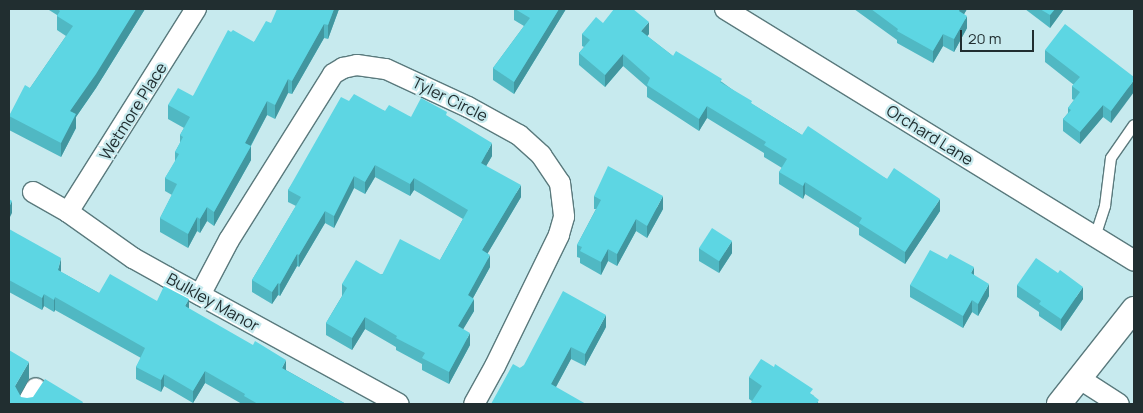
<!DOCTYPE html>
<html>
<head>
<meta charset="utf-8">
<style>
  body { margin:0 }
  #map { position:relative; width:1143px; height:413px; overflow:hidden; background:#c7eaee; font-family:Manrope,sans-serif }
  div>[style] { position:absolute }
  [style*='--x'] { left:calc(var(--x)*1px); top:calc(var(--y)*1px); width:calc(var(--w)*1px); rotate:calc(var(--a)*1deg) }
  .roads { filter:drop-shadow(1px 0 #5a7a7d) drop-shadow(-1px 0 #5a7a7d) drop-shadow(0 1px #5a7a7d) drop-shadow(0 -1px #5a7a7d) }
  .service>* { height:10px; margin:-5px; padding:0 5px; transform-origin:5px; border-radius:5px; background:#fff }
  .minor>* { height:20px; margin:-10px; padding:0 10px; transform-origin:10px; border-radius:10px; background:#fff }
  .tertiary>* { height:24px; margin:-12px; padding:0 12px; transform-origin:12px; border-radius:12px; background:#fff }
  .wall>* { inset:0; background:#50b8c3 }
  .shaded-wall>* { inset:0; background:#41969f }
  .building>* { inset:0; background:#5dd6e3; transform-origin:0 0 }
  span { translate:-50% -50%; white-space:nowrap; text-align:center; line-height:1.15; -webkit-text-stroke:4.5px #c7eaee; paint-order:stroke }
  .street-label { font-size:16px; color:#212e30 }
  .frame { position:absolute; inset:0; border:10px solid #212e30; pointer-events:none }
  .scale { position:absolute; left:960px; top:30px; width:74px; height:22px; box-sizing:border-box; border:2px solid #212e30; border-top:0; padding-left:6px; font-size:15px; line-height:18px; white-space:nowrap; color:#212e30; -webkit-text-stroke:4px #c7eaee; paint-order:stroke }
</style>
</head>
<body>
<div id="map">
  <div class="roads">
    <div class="service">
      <i style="--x:1095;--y:237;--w:33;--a:-72"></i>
      <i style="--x:1105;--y:206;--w:48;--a:-82.9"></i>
      <i style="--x:1111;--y:158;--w:40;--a:-55.1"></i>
    </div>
    <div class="minor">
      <i style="--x:725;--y:9;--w:480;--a:31.6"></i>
      <i style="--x:33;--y:192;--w:40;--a:29.7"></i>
      <i style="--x:68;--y:212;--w:80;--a:35.3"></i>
      <i style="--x:133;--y:258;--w:39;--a:29"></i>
      <i style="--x:167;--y:277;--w:264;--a:28.7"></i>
      <i style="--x:68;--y:212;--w:240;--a:-57.8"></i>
      <i style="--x:200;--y:295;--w:62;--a:-62.2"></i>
      <i style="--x:229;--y:240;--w:196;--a:-57.9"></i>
      <i style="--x:333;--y:74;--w:12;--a:-31"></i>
      <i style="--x:343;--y:68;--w:14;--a:-12"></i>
      <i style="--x:357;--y:65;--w:29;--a:8"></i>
      <i style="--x:386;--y:69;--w:90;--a:24.9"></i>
      <i style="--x:468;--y:107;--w:58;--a:28.8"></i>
      <i style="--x:519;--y:135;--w:30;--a:42"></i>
      <i style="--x:541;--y:155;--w:34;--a:56"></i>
      <i style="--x:560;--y:183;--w:34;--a:83"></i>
      <i style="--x:564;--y:217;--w:19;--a:106"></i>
      <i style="--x:559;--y:235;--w:146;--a:116"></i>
      <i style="--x:495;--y:366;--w:43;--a:118.9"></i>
      <i style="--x:1080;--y:379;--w:46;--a:32.7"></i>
      <i style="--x:27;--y:404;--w:18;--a:-61"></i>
    </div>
    <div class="tertiary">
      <i style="--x:1059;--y:404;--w:121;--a:-51.7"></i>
    </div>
  </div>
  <div class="wall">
    <i style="clip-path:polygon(49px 9px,145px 9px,96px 88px,76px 117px,76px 128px,61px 157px,9px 130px,9px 116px,30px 88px,66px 36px,57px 30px,57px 15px,49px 10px)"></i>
    <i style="clip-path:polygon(339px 9px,328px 39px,324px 38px,292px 94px,288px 93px,275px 119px,267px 115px,251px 146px,251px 160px,214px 226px,207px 221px,200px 233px,197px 231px,188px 248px,160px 232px,160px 218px,172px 195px,165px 191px,165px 178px,175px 162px,175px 152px,180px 143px,180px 135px,184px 128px,168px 119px,168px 105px,193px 96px,254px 42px,271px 23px)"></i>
    <i style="clip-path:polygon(514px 9px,566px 9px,514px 94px,493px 80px,493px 68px,524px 26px,514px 20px)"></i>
    <i style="clip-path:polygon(854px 9px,967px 9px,964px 14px,967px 28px,954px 52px,943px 46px,933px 63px,897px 43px,897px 40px)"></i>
    <i style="clip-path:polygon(1025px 9px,1064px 9px,1050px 28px)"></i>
    <i style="clip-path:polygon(603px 23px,649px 34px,647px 36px,673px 56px,722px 82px,752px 104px,802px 135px,887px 179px,940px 211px,905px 264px,859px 235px,859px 228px,805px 194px,803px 199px,779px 184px,779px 172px,782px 168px,764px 157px,764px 153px,707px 118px,699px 131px,647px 97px,647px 87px,623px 66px,605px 87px,579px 65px,579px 53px,584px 47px,582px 46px,582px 34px)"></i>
    <i style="clip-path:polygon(1045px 50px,1134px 77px,1111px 123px,1103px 117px,1080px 144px,1063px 131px,1063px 119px,1068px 113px,1068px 108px,1074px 100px,1072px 99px,1072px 86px,1074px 85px,1045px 62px)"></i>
    <i style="clip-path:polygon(349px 101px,385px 111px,411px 117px,447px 116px,492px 156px,486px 166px,521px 197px,487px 254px,490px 267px,473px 298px,474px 311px,463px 329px,470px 345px,449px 384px,422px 370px,422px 364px,396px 350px,396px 347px,365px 329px,352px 350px,326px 335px,326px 323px,342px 296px,342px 284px,440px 260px,463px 219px,414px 190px,410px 196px,375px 177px,365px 194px,354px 188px,334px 228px,325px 223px,299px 267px,297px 266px,280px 296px,278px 295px,272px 304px,252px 292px,252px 280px,296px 206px,288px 202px,288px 190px)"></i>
    <i style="clip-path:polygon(594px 196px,663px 209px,647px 238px,636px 231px,617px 266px,608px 261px,601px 275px,580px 263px,580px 258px,577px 257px,577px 245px,596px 209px,594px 209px)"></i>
    <i style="clip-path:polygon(9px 229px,61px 270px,61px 272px,99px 293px,157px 301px,189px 309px,286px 370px,346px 404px,242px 404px,205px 383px,193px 403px,164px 386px,161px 392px,136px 379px,136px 367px,141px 358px,55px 310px,54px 312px,44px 306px,42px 310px,9px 292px)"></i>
    <i style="clip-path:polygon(699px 248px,732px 253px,719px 273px,699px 261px)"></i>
    <i style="clip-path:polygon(974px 275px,989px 296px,978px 316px,972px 312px,963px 328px,910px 297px,910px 285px)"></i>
    <i style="clip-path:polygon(1017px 285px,1083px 299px,1061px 331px,1039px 316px,1039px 312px,1017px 297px)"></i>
    <i style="clip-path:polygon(606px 327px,585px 366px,571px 359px,556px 387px,520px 368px)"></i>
    <i style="clip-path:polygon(749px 377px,813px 395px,819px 404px,752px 401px,749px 399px)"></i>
  </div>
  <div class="shaded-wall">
    <i style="clip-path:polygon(136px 9px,145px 9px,96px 88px,76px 117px,76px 128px,61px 157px,61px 143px,70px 111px)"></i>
    <i style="clip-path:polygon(334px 9px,339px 9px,328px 39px,328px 25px)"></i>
    <i style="clip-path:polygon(559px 9px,566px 9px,514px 94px,514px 82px)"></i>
    <i style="clip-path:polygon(960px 9px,967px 9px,959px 23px,959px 11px)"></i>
    <i style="clip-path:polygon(1055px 9px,1064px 9px,1050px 28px,1050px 15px)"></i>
    <i style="clip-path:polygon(967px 16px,967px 28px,954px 52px,954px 39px)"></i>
    <i style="clip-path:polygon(649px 22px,649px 34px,641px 43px,641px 31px)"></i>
    <i style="clip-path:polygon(324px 24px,324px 38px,292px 94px,292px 81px)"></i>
    <i style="clip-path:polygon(943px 34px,943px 46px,933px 63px,933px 51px)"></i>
    <i style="clip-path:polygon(623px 54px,623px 66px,605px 87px,605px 75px)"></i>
    <i style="clip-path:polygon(288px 79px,288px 93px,275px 119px,275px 105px)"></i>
    <i style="clip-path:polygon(1134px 80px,1134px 92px,1111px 123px,1111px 111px)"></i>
    <i style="clip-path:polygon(267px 101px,267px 115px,245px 156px,245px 143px)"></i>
    <i style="clip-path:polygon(1103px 105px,1103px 117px,1080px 144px,1080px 132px)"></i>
    <i style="clip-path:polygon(707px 106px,707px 118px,699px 131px,699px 119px)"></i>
    <i style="clip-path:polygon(492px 143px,492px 156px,481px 175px,481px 163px)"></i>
    <i style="clip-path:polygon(251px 146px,251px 160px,214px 226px,214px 212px)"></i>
    <i style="clip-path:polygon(375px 165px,375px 177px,365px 194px,365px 182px)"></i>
    <i style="clip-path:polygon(354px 176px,354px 188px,334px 228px,334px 216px)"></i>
    <i style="clip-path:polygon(414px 178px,414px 190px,410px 196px,410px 184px)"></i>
    <i style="clip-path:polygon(805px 182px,805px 194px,803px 199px,803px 186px)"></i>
    <i style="clip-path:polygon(521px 185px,521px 197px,482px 263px,482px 250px)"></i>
    <i style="clip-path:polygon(663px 196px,663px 209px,647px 238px,647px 226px)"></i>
    <i style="clip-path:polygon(940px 199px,940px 211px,905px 264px,905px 252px)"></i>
    <i style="clip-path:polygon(12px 201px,12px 213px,9px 219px,9px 207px)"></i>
    <i style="clip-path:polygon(207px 207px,207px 221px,200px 233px,200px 219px)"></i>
    <i style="clip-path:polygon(325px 211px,325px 223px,299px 267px,299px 255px)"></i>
    <i style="clip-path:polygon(197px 217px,197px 231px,188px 248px,188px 234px)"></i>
    <i style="clip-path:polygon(636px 219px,636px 231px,617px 266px,617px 254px)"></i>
    <i style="clip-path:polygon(732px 241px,732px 253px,719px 273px,719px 261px)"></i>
    <i style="clip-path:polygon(608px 249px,608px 261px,601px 275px,601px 262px)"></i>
    <i style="clip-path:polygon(297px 254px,297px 266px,280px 296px,280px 284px)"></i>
    <i style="clip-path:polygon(490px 255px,490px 267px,468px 307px,468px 295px)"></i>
    <i style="clip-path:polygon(61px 258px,61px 270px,58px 282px,58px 270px)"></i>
    <i style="clip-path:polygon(974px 267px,974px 280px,971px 273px)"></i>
    <i style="clip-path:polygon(278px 283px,278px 295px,272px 304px,272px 292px)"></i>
    <i style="clip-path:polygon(989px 284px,989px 296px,978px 316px,978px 304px)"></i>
    <i style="clip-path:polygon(1083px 287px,1083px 299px,1061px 331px,1061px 319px)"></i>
    <i style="clip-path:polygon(44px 294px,44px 306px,42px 310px,42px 298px)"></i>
    <i style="clip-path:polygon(55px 297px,55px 310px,54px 312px,54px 300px)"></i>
    <i style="clip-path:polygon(189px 299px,189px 311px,185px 306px)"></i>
    <i style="clip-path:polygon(474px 299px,474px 311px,458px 338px,458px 326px)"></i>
    <i style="clip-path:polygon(972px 300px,972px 312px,963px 328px,963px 316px)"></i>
    <i style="clip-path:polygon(606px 315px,606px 327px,585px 366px,585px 354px)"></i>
    <i style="clip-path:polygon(365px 317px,365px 329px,352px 350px,352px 338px)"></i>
    <i style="clip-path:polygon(470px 333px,470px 345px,449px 384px,449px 372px)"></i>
    <i style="clip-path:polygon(571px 347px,571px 359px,551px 396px,551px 384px)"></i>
    <i style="clip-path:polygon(286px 360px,286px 372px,282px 368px)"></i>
    <i style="clip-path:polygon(29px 362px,29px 379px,15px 404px,15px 386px)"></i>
    <i style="clip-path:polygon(205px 371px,205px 383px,193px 403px,193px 391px)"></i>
    <i style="clip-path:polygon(164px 374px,164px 386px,161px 392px,161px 380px)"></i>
  </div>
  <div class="building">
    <i style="clip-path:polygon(57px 9px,136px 9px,96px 74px,70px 111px,76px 114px,61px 143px,9px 116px,25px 85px,30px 88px,73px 26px,57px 16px,60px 11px)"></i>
    <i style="clip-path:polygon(277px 9px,334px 9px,328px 25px,324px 24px,292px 81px,288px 79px,275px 105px,267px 101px,245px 143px,251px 146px,214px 212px,207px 207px,200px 219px,197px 217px,188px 234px,160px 218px,177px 184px,165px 178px,179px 154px,175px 152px,183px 137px,180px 135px,190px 117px,168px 105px,178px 88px,193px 96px,228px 30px,231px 32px,233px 30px,254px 42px,266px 21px,271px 23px)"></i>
    <i style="clip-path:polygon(515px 9px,559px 9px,514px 82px,493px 68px,530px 18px)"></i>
    <i style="clip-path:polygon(614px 9px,633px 9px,649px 22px,641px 31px,673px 56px,676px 51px,722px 79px,720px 82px,752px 101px,751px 103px,802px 135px,808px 126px,887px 179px,894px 168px,940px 199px,905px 252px,859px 223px,862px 218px,805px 182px,803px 186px,779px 172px,787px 159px,764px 145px,766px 142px,707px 106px,699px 119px,647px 85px,650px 78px,623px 54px,605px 75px,579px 53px,590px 40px,582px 34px,596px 17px,603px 23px)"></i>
    <i style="clip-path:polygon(871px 9px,960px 9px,959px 11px,967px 16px,954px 39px,943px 34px,933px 51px,897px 31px,898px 29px)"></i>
    <i style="clip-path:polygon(1040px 9px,1055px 9px,1050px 15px)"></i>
    <i style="clip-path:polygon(1065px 24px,1134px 77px,1134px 80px,1111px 111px,1103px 105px,1080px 132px,1063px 119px,1071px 110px,1068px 108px,1080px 92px,1072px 86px,1080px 77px,1045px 50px)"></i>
    <i style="clip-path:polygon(354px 94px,385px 111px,389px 105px,411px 117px,421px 98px,447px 112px,446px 115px,492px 143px,481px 163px,521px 185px,482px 250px,490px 255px,468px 295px,474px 299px,458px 326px,470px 333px,449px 372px,422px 358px,425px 353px,396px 338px,397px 336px,365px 317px,352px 338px,326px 323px,347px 288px,342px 284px,356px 260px,382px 275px,400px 239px,440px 260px,468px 210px,414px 178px,410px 184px,375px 165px,365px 182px,354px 176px,334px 216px,325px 211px,299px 255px,297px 254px,280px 284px,278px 283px,272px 292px,252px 280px,301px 197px,288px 190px,341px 97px,349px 101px)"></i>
    <i style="clip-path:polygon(608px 166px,663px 196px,647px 226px,636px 219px,617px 254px,608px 249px,601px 262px,580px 251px,582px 247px,577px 245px,601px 200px,594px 196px)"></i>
    <i style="clip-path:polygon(9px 199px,12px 201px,9px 207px)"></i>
    <i style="left:712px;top:228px;width:24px;height:24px;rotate:33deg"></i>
    <i style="clip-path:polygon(9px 229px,61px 258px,58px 270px,99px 293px,110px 274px,157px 301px,164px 286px,189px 299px,185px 306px,253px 345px,255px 341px,286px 360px,282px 368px,346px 404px,258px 404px,244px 396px,245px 394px,205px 371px,193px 391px,164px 374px,161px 380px,136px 367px,145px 348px,55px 297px,54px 300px,44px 294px,42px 298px,9px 280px)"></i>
    <i style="clip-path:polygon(930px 250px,947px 259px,950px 254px,974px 267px,971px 273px,989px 284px,978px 304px,972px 300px,963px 316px,910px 285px)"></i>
    <i style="clip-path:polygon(1036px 258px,1058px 273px,1060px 270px,1083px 287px,1061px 319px,1039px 304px,1041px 301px,1017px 285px)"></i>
    <i style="clip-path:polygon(563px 291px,606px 315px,585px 354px,571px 347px,551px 384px,586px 404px,491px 404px,513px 364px,520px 368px,524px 365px)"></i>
    <i style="clip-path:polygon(9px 350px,29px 362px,15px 386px,21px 397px,27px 398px,33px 397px,45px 379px,83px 402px,82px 404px,9px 404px)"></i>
    <i style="clip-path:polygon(761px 359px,774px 367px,775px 364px,813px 389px,810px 393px,819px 400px,816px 404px,750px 404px,762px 386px,749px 377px)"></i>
  </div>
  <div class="street-label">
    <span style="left:450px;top:99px;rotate:26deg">Tyler Circle</span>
    <span style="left:133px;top:111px;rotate:-58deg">Wetmore Place</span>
    <span style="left:930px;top:135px;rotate:32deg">Orchard Lane</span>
    <span style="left:213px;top:302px;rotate:29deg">Bulkley Manor</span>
  </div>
  <div class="frame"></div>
  <div class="scale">20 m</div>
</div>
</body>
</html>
